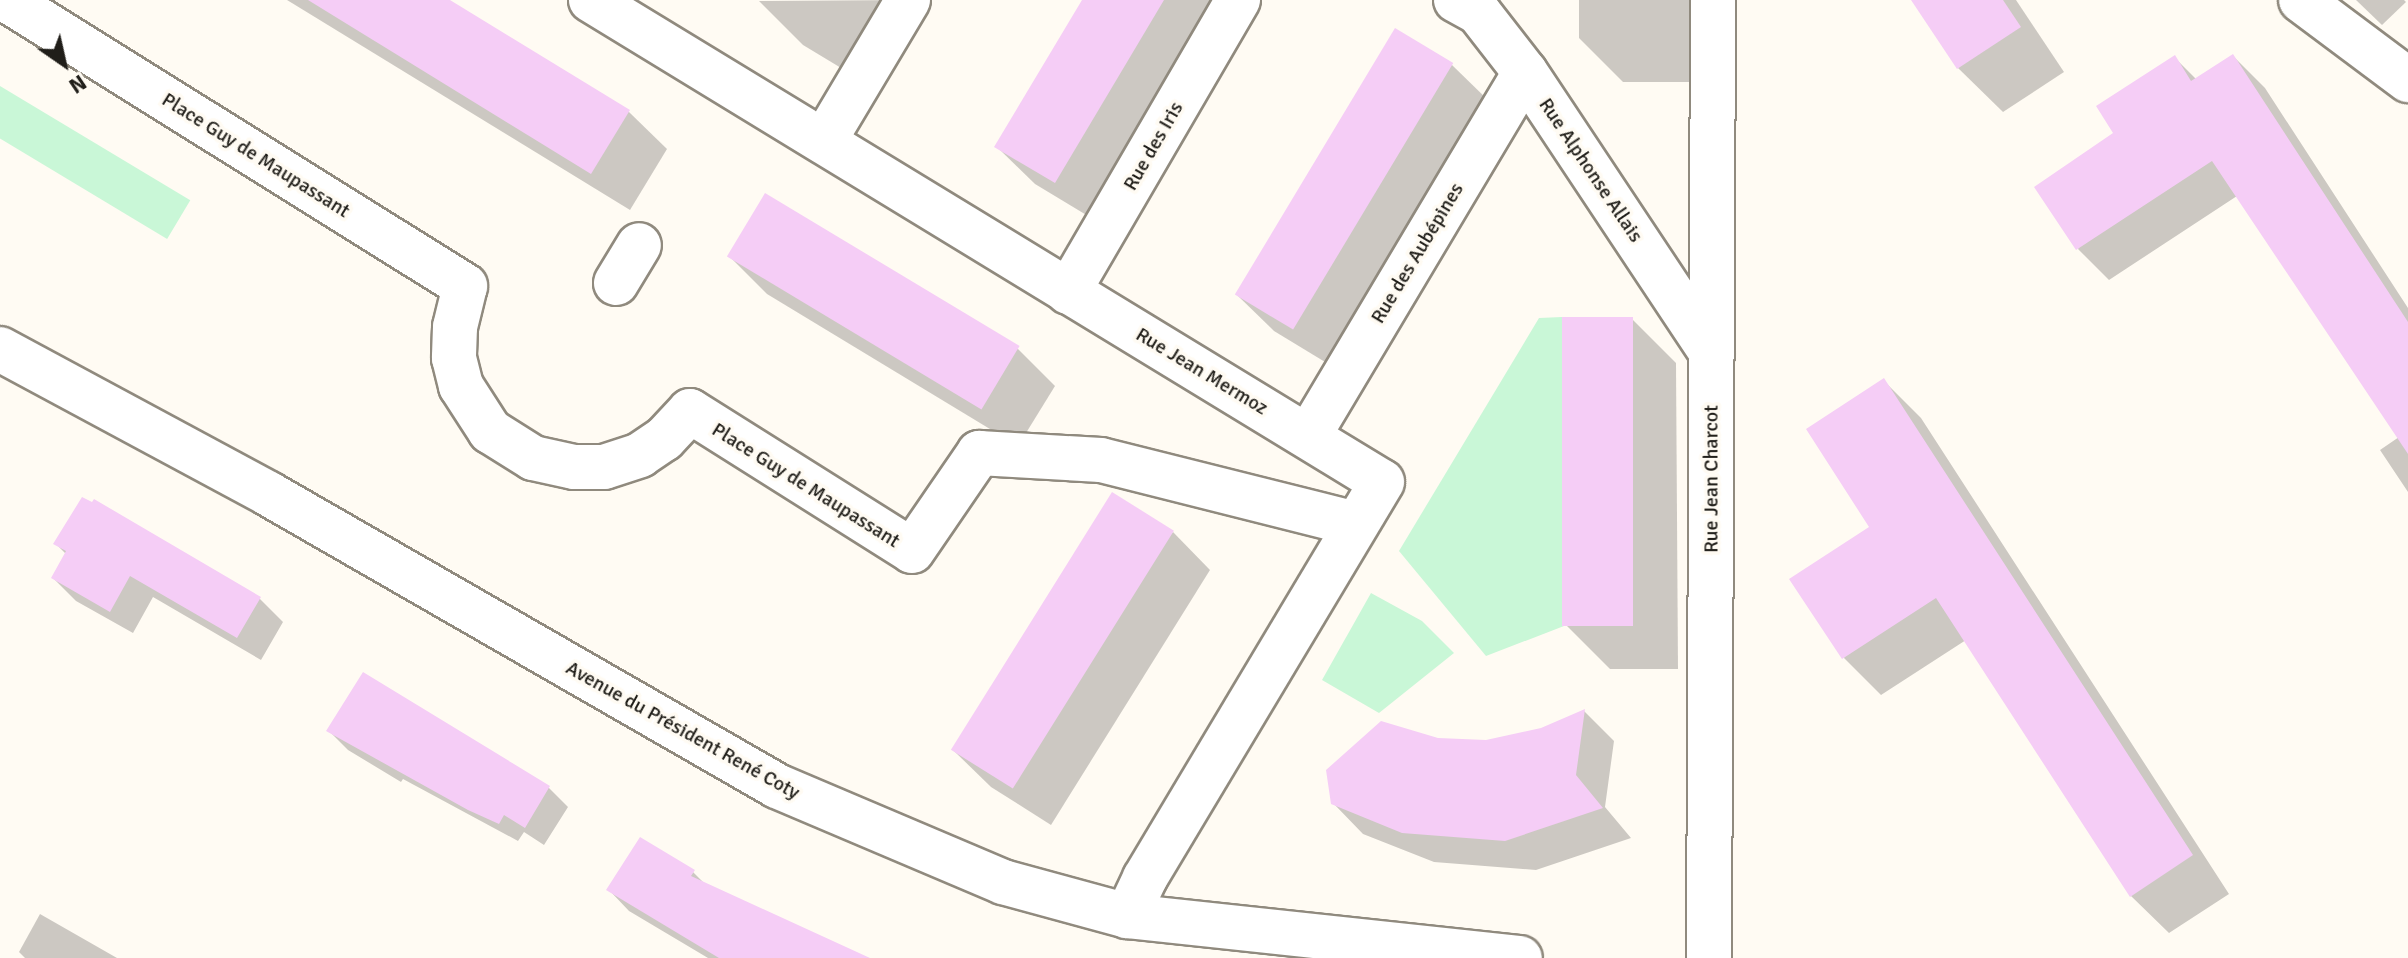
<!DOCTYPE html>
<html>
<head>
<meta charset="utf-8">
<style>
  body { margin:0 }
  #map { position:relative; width:2408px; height:958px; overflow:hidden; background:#fffbf3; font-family:Signika,sans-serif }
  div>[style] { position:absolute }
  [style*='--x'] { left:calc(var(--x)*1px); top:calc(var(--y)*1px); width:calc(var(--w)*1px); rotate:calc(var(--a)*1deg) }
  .green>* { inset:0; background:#c9f7d7; transform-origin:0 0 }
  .shadow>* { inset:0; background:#0003 }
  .building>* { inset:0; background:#f5cdf6; transform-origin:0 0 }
  .roads { filter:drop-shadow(2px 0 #908a7e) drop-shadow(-2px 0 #908a7e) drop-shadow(0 2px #908a7e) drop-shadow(0 -2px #908a7e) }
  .minor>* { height:44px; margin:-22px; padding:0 22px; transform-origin:22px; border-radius:22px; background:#fff }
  span { translate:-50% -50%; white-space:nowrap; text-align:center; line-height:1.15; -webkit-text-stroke:7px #fffbf3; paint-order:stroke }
  .street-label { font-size:20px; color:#201e19 }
  .north { position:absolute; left:24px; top:24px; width:80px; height:80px; -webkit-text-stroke:6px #fffbf3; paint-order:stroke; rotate:146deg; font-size:22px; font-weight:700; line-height:32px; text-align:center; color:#201e19 }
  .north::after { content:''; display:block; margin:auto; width:28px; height:36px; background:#201e19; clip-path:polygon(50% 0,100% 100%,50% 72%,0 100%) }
</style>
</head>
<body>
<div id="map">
  <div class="green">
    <i style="left:0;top:86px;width:222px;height:45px;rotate:31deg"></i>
    <i style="clip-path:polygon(1562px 317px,1564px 626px,1486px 656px,1399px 551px,1539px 318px)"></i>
    <i style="clip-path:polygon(1371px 593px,1422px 621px,1454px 653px,1379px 713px,1322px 680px)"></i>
  </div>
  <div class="shadow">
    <i style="clip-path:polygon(287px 0,447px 0,629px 112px,667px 149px,630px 210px)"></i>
    <i style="clip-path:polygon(909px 0,861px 80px,803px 45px,759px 1px)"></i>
    <i style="clip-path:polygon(1085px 0,1224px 0,1093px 219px,1035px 184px,997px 147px)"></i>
    <i style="clip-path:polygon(1579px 0,1692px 0,1692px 82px,1623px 82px,1579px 38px)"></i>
    <i style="clip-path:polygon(1914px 0,2016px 0,2064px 72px,2003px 112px,1958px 68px)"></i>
    <i style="clip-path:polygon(2356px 0,2404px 0,2406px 2px,2382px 25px)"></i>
    <i style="clip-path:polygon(1396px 31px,1452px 65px,1490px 102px,1330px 365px,1274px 331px,1236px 294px)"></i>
    <i style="clip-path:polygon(2233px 56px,2265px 88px,2408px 308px,2408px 492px,2380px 450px,2399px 437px,2237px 196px,2109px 280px,2078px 249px,2116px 133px,2175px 58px,2197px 80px)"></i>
    <i style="clip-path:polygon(729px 256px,1017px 348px,1055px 386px,1018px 446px,767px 294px)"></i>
    <i style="clip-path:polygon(1632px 319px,1676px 363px,1678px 669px,1610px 669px,1566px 625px)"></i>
    <i style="clip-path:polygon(1884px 381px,1921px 418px,2229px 894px,2169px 933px,2131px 896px,1966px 640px,1881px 695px,1844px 658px,1872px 528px)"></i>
    <i style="clip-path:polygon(95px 501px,260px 599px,283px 622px,261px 660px,153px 597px,133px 633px,76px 601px,53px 578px,66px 554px,56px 544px)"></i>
    <i style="clip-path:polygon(1173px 532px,1210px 570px,1051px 825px,991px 787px,953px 750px)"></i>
    <i style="clip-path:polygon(363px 674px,549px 788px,568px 807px,544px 845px,524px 832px,518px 841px,403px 779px,401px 782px,348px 750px,329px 731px)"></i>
    <i style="clip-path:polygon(1584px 711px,1614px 741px,1605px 807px,1631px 838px,1536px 870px,1434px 862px,1363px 834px,1333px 803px,1438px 740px,1486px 742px,1542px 730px)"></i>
    <i style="clip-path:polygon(693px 872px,706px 885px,857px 958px,708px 958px,629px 911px,609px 890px)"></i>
    <i style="clip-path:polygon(40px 914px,117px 958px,25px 958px,19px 952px)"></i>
  </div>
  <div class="building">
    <i style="clip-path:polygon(308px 0,450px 0,630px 110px,591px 174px)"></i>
    <i style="clip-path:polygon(1082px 0,1164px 0,1055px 183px,994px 147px)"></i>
    <i style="clip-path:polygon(1911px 0,2003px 0,2021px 27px,1957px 69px)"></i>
    <i style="left:1395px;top:28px;width:68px;height:311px;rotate:31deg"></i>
    <i style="clip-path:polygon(2233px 54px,2408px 322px,2408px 454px,2212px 161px,2076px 250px,2034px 187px,2113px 133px,2096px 106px,2175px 55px,2191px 81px)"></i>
    <i style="left:765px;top:193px;width:297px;height:74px;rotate:31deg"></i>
    <i style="left:1562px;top:317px;width:71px;height:309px"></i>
    <i style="clip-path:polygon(1884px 378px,2193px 855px,2130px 897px,1936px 598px,1842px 659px,1789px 579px,1869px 527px,1806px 429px)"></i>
    <i style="left:1112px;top:492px;width:73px;height:304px;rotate:32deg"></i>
    <i style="clip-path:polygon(82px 497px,92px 502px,94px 499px,261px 597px,237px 638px,130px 576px,110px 612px,51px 578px,66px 551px,53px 544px)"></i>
    <i style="clip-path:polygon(363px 672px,550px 786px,525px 828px,504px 815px,499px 824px,468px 810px,326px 731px)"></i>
    <i style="clip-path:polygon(1585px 709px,1576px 775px,1603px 808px,1505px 841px,1402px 833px,1331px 804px,1326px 770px,1381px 721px,1438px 738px,1486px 740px,1541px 728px)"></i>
    <i style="clip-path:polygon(640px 837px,695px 870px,691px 876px,870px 958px,719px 958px,606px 890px)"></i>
  </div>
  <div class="roads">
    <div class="minor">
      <i style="--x:7;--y:0;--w:540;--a:31.98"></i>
      <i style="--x:465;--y:286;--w:42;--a:103.7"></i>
      <i style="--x:455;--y:327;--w:31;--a:92"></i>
      <i style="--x:454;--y:358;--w:29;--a:76"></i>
      <i style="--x:461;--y:386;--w:54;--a:57.2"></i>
      <i style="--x:490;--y:431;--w:51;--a:32.1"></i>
      <i style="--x:533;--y:458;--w:42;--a:12.4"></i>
      <i style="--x:574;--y:467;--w:30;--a:0"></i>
      <i style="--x:604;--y:467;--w:38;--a:-18"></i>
      <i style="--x:640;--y:455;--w:29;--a:-34"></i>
      <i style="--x:664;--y:439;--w:38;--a:-47"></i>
      <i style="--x:690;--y:411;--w:262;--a:32.2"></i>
      <i style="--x:912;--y:551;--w:119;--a:-55.6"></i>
      <i style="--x:979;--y:453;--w:122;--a:3.3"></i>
      <i style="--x:1101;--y:460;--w:263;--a:14.1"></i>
      <i style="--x:591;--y:0;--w:926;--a:31.36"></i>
      <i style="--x:1382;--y:482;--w:462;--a:120.9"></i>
      <i style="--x:1145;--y:878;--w:42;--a:115.3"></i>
      <i style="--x:1456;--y:0;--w:26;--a:29"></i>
      <i style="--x:1479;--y:13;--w:75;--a:52.1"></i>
      <i style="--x:1525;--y:72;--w:338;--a:56.4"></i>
      <i style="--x:2301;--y:0;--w:134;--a:36.8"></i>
      <i style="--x:824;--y:141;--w:164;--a:-59.2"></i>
      <i style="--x:616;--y:283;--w:44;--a:-58.8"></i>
      <i style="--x:1068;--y:292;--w:338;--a:-59.8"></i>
      <i style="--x:0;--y:349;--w:306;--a:28.3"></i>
      <i style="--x:269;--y:494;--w:586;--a:29.89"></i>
      <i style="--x:777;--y:786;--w:246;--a:23"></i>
      <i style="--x:1003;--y:882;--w:129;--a:15.3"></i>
      <i style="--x:1127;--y:916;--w:395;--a:6.1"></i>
      <i style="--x:1309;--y:435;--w:422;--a:-59.2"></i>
      <i style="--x:1709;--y:958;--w:958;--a:-89.76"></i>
    </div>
  </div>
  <div class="street-label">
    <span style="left:1153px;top:146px;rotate:-60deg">Rue des Iris</span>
    <span style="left:256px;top:155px;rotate:32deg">Place Guy de Maupassant</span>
    <span style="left:1591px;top:170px;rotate:56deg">Rue Alphonse Allais</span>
    <span style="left:1417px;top:253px;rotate:-59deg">Rue des Aubépines</span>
    <span style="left:1202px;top:371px;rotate:31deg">Rue Jean Mermoz</span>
    <span style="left:1711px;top:479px;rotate:-90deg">Rue Jean Charcot</span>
    <span style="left:806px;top:485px;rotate:32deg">Place Guy de Maupassant</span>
    <span style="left:683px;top:730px;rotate:29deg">Avenue du Président René Coty</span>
  </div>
  <div class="north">N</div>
</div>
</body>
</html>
